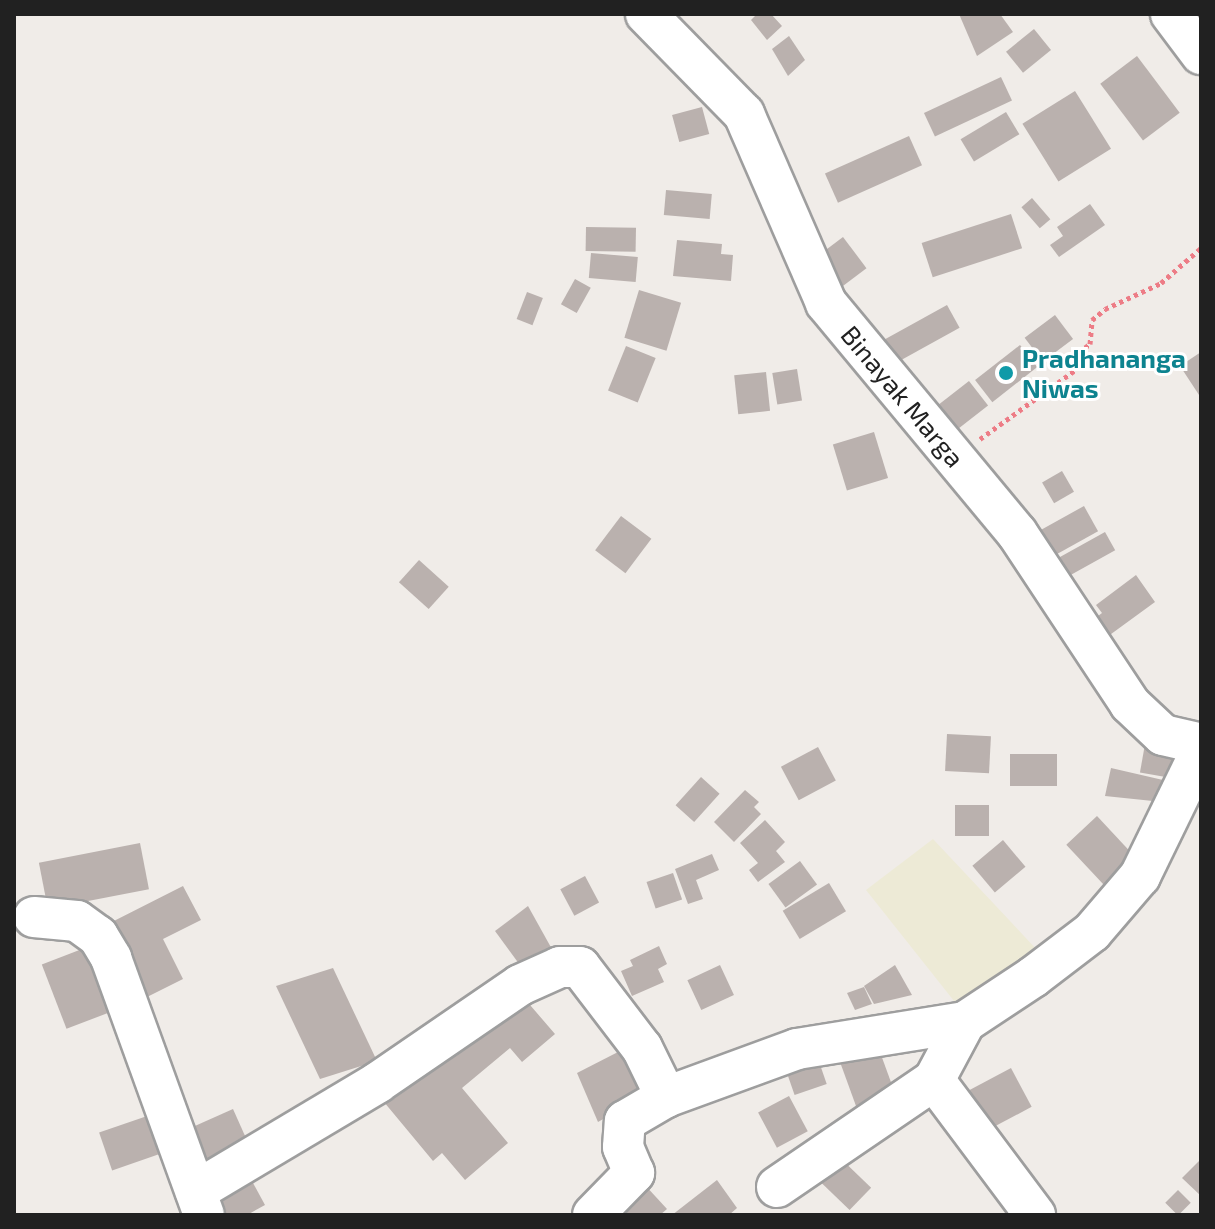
<!DOCTYPE html>
<html>
<head>
<meta charset="utf-8">
<style>
  body { margin:0 }
  #map { position:relative; width:1215px; height:1229px; overflow:hidden; background:#f0ece8; font-family:"Exo 2",sans-serif }
  div>[style] { position:absolute }
  [style*='--x'] { left:calc(var(--x)*1px); top:calc(var(--y)*1px); width:calc(var(--w)*1px); rotate:calc(var(--a)*1deg) }
  .farmland>* { inset:0; background:#edead6 }
  .building>* { inset:0; background:#bab1ae; transform-origin:0 0 }
  .path>* { height:5px; margin-top:-2.5px; transform-origin:0; background:repeating-linear-gradient(90deg,#ed7c86 0 4px,transparent 0 8px) }
  .roads { filter:drop-shadow(2px 0 #9e9e9e) drop-shadow(-2px 0 #9e9e9e) drop-shadow(0 2px #9e9e9e) drop-shadow(0 -2px #9e9e9e) }
  .minor>* { height:40px; margin:-20px; padding:0 20px; transform-origin:20px; border-radius:20px; background:#fff }
  .dots>* { width:22px; height:22px; translate:-50% -50%; box-sizing:border-box; border:4px solid #fff; border-radius:50% }
  span { translate:-50% -50%; white-space:nowrap; text-align:center; line-height:1.15; -webkit-text-stroke:6px #fff; paint-order:stroke }
  .culture-label { font-size:26px; color:#0d838f; font-weight:700 }
  .left { translate:0 -50%; text-align:left }
  .street-label { font-size:26px; color:#212121 }
  .frame { position:absolute; inset:0; border:16px solid #212121; pointer-events:none }
</style>
</head>
<body>
<div id="map">
  <div class="farmland">
    <i style="clip-path:polygon(933px 839px,1039px 952px,958px 1006px,866px 890px)"></i>
  </div>
  <div class="building">
    <i style="clip-path:polygon(757px 14px,771px 14px,782px 26px,767px 40px,751px 20px)"></i>
    <i style="clip-path:polygon(959px 14px,1000px 14px,1013px 32px,977px 56px)"></i>
    <i style="left:1034px;top:29px;width:27px;height:36px;rotate:51deg"></i>
    <i style="clip-path:polygon(789px 36px,805px 60px,788px 76px,772px 49px)"></i>
    <i style="left:1137px;top:56px;width:71px;height:46px;rotate:53deg"></i>
    <i style="left:1001px;top:77px;width:26px;height:85px;rotate:65deg"></i>
    <i style="left:1075px;top:91px;width:68px;height:62px;rotate:58deg"></i>
    <i style="left:702px;top:107px;width:28px;height:31px;rotate:75deg"></i>
    <i style="left:1006px;top:112px;width:26px;height:53px;rotate:59deg"></i>
    <i style="left:909px;top:136px;width:32px;height:92px;rotate:66deg"></i>
    <i style="left:666px;top:190px;width:46px;height:25px;rotate:5deg"></i>
    <i style="left:1032px;top:198px;width:28px;height:14px;rotate:49deg"></i>
    <i style="clip-path:polygon(1090px 204px,1105px 225px,1059px 257px,1050px 245px,1063px 236px,1057px 227px)"></i>
    <i style="left:1011px;top:214px;width:36px;height:94px;rotate:72deg"></i>
    <i style="left:586px;top:227px;width:50px;height:24px;rotate:1deg"></i>
    <i style="left:843px;top:237px;width:39px;height:32px;rotate:53deg"></i>
    <i style="clip-path:polygon(677px 240px,722px 244px,721px 254px,733px 255px,731px 281px,673px 276px)"></i>
    <i style="left:591px;top:253px;width:47px;height:25px;rotate:5deg"></i>
    <i style="left:575px;top:279px;width:18px;height:29px;rotate:29deg"></i>
    <i style="left:639px;top:290px;width:44px;height:50px;rotate:17deg"></i>
    <i style="left:527px;top:292px;width:17px;height:29px;rotate:21deg"></i>
    <i style="left:947px;top:305px;width:26px;height:75px;rotate:61deg"></i>
    <i style="left:1055px;top:315px;width:30px;height:38px;rotate:53deg"></i>
    <i style="left:1020px;top:345px;width:28px;height:57px;rotate:52deg"></i>
    <i style="left:626px;top:346px;width:32px;height:48px;rotate:22deg"></i>
    <i style="clip-path:polygon(1201px 352px,1201px 398px,1180px 366px)"></i>
    <i style="left:797px;top:369px;width:32px;height:25px;rotate:81deg"></i>
    <i style="left:766px;top:372px;width:39px;height:32px;rotate:84deg"></i>
    <i style="left:969px;top:381px;width:31px;height:44px;rotate:52deg"></i>
    <i style="left:874px;top:432px;width:48px;height:43px;rotate:73deg"></i>
    <i style="left:1062px;top:471px;width:24px;height:23px;rotate:60deg"></i>
    <i style="left:1084px;top:506px;width:29px;height:52px;rotate:61deg"></i>
    <i style="left:621px;top:516px;width:38px;height:43px;rotate:37deg"></i>
    <i style="left:1105px;top:532px;width:21px;height:53px;rotate:61deg"></i>
    <i style="left:419px;top:560px;width:40px;height:30px;rotate:42deg"></i>
    <i style="clip-path:polygon(1136px 575px,1155px 602px,1107px 637px,1094px 619px,1102px 613px,1096px 605px)"></i>
    <i style="left:947px;top:734px;width:44px;height:37px;rotate:3deg"></i>
    <i style="left:1145px;top:744px;width:42px;height:29px;rotate:10deg"></i>
    <i style="left:818px;top:747px;width:38px;height:42px;rotate:62deg"></i>
    <i style="left:1010px;top:754px;width:47px;height:32px"></i>
    <i style="clip-path:polygon(1111px 768px,1176px 783px,1172px 803px,1105px 796px)"></i>
    <i style="left:701px;top:777px;width:25px;height:38px;rotate:42deg"></i>
    <i style="clip-path:polygon(745px 790px,759px 802px,754px 807px,761px 814px,734px 842px,714px 822px)"></i>
    <i style="left:955px;top:805px;width:34px;height:31px"></i>
    <i style="left:1097px;top:816px;width:57px;height:42px;rotate:47deg"></i>
    <i style="clip-path:polygon(765px 820px,785px 842px,776px 851px,785px 862px,758px 882px,749px 870px,758px 863px,740px 843px)"></i>
    <i style="left:1003px;top:840px;width:35px;height:40px;rotate:50deg"></i>
    <i style="left:140px;top:843px;width:47px;height:103px;rotate:79deg"></i>
    <i style="clip-path:polygon(712px 854px,719px 870px,696px 880px,703px 899px,688px 904px,675px 869px)"></i>
    <i style="left:800px;top:861px;width:29px;height:39px;rotate:54deg"></i>
    <i style="left:673px;top:873px;width:28px;height:28px;rotate:71deg"></i>
    <i style="left:585px;top:876px;width:30px;height:28px;rotate:62deg"></i>
    <i style="left:829px;top:883px;width:33px;height:54px;rotate:59deg"></i>
    <i style="clip-path:polygon(183px 886px,201px 920px,163px 939px,183px 979px,139px 1001px,102px 927px)"></i>
    <i style="clip-path:polygon(528px 906px,553px 951px,525px 972px,495px 931px)"></i>
    <i style="left:95px;top:944px;width:69px;height:57px;rotate:69deg"></i>
    <i style="clip-path:polygon(659px 946px,667px 964px,658px 969px,664px 982px,632px 996px,621px 971px,633px 966px,630px 960px)"></i>
    <i style="left:720px;top:965px;width:33px;height:36px;rotate:65deg"></i>
    <i style="clip-path:polygon(895px 965px,912px 995px,874px 1004px,864px 986px)"></i>
    <i style="clip-path:polygon(333px 968px,377px 1061px,320px 1079px,276px 986px)"></i>
    <i style="clip-path:polygon(864px 987px,872px 1004px,855px 1010px,847px 993px)"></i>
    <i style="clip-path:polygon(518px 991px,555px 1034px,522px 1062px,510px 1048px,462px 1088px,508px 1143px,465px 1180px,442px 1153px,433px 1161px,379px 1096px)"></i>
    <i style="left:876px;top:1041px;width:59px;height:41px;rotate:70deg"></i>
    <i style="left:815px;top:1050px;width:36px;height:34px;rotate:71deg"></i>
    <i style="clip-path:polygon(618px 1052px,645px 1095px,598px 1122px,577px 1073px)"></i>
    <i style="left:1011px;top:1068px;width:44px;height:49px;rotate:62deg"></i>
    <i style="left:789px;top:1096px;width:40px;height:35px;rotate:62deg"></i>
    <i style="left:233px;top:1109px;width:42px;height:54px;rotate:66deg"></i>
    <i style="left:153px;top:1114px;width:40px;height:57px;rotate:71deg"></i>
    <i style="left:833px;top:1151px;width:53px;height:31px;rotate:44deg"></i>
    <i style="clip-path:polygon(1201px 1159px,1201px 1196px,1182px 1178px)"></i>
    <i style="clip-path:polygon(246px 1170px,265px 1205px,247px 1215px,220px 1215px,207px 1193px)"></i>
    <i style="clip-path:polygon(717px 1180px,737px 1208px,729px 1215px,672px 1215px)"></i>
    <i style="clip-path:polygon(644px 1184px,667px 1209px,660px 1215px,611px 1215px)"></i>
    <i style="left:1178px;top:1190px;width:18px;height:18px;rotate:45deg"></i>
  </div>
  <div class="path">
    <i style="--x:980;--y:439;--w:121;--a:-35.9"></i>
    <i style="--x:1078;--y:368;--w:13;--a:-119"></i>
    <i style="--x:1072;--y:357;--w:22;--a:-36"></i>
    <i style="--x:1090;--y:344;--w:24;--a:-85"></i>
    <i style="--x:1092;--y:320;--w:17;--a:-40"></i>
    <i style="--x:1105;--y:309;--w:62;--a:-24.9"></i>
    <i style="--x:1161;--y:283;--w:53;--a:-41.2"></i>
  </div>
  <div class="roads">
    <div class="minor">
      <i style="--x:646;--y:14;--w:140;--a:45.6"></i>
      <i style="--x:744;--y:114;--w:206;--a:66.5"></i>
      <i style="--x:826;--y:303;--w:299;--a:50.3"></i>
      <i style="--x:1017;--y:533;--w:205;--a:56.5"></i>
      <i style="--x:1130;--y:704;--w:45;--a:43.2"></i>
      <i style="--x:1163;--y:735;--w:39;--a:13"></i>
      <i style="--x:1171;--y:14;--w:50;--a:53.1"></i>
      <i style="--x:34;--y:917;--w:43;--a:5.3"></i>
      <i style="--x:77;--y:921;--w:26;--a:36"></i>
      <i style="--x:98;--y:936;--w:26;--a:59"></i>
      <i style="--x:111;--y:958;--w:273;--a:70.1"></i>
      <i style="--x:965;--y:1022;--w:66;--a:118.1"></i>
      <i style="--x:934;--y:1080;--w:169;--a:53.2"></i>
      <i style="--x:777;--y:1187;--w:190;--a:-34.3"></i>
      <i style="--x:196;--y:1191;--w:211;--a:-30.8"></i>
      <i style="--x:377;--y:1083;--w:173;--a:-34.4"></i>
      <i style="--x:520;--y:985;--w:44;--a:-24.2"></i>
      <i style="--x:560;--y:967;--w:20;--a:0"></i>
      <i style="--x:580;--y:967;--w:102;--a:52.6"></i>
      <i style="--x:642;--y:1048;--w:55;--a:63.9"></i>
      <i style="--x:593;--y:1215;--w:59;--a:-45.7"></i>
      <i style="--x:634;--y:1173;--w:28;--a:-113"></i>
      <i style="--x:623;--y:1147;--w:26;--a:-86"></i>
      <i style="--x:625;--y:1121;--w:48;--a:-30.3"></i>
      <i style="--x:666;--y:1097;--w:140;--a:-20.1"></i>
      <i style="--x:797;--y:1049;--w:170;--a:-9.1"></i>
      <i style="--x:965;--y:1022;--w:82;--a:-33.5"></i>
      <i style="--x:1033;--y:977;--w:74;--a:-37.3"></i>
      <i style="--x:1092;--y:932;--w:74;--a:-49.4"></i>
      <i style="--x:1140;--y:876;--w:139;--a:-64"></i>
    </div>
  </div>
  <div class="dots">
    <i style="left:1006px;top:373px;background:#0f9aa8"></i>
  </div>
  <div class="culture-label">
    <span class="left" style="left:1022px;top:373px">Pradhananga<br>Niwas</span>
  </div>
  <div class="street-label">
    <span style="left:903px;top:396px;rotate:50deg">Binayak Marga</span>
  </div>
  <div class="frame"></div>
</div>
</body>
</html>
